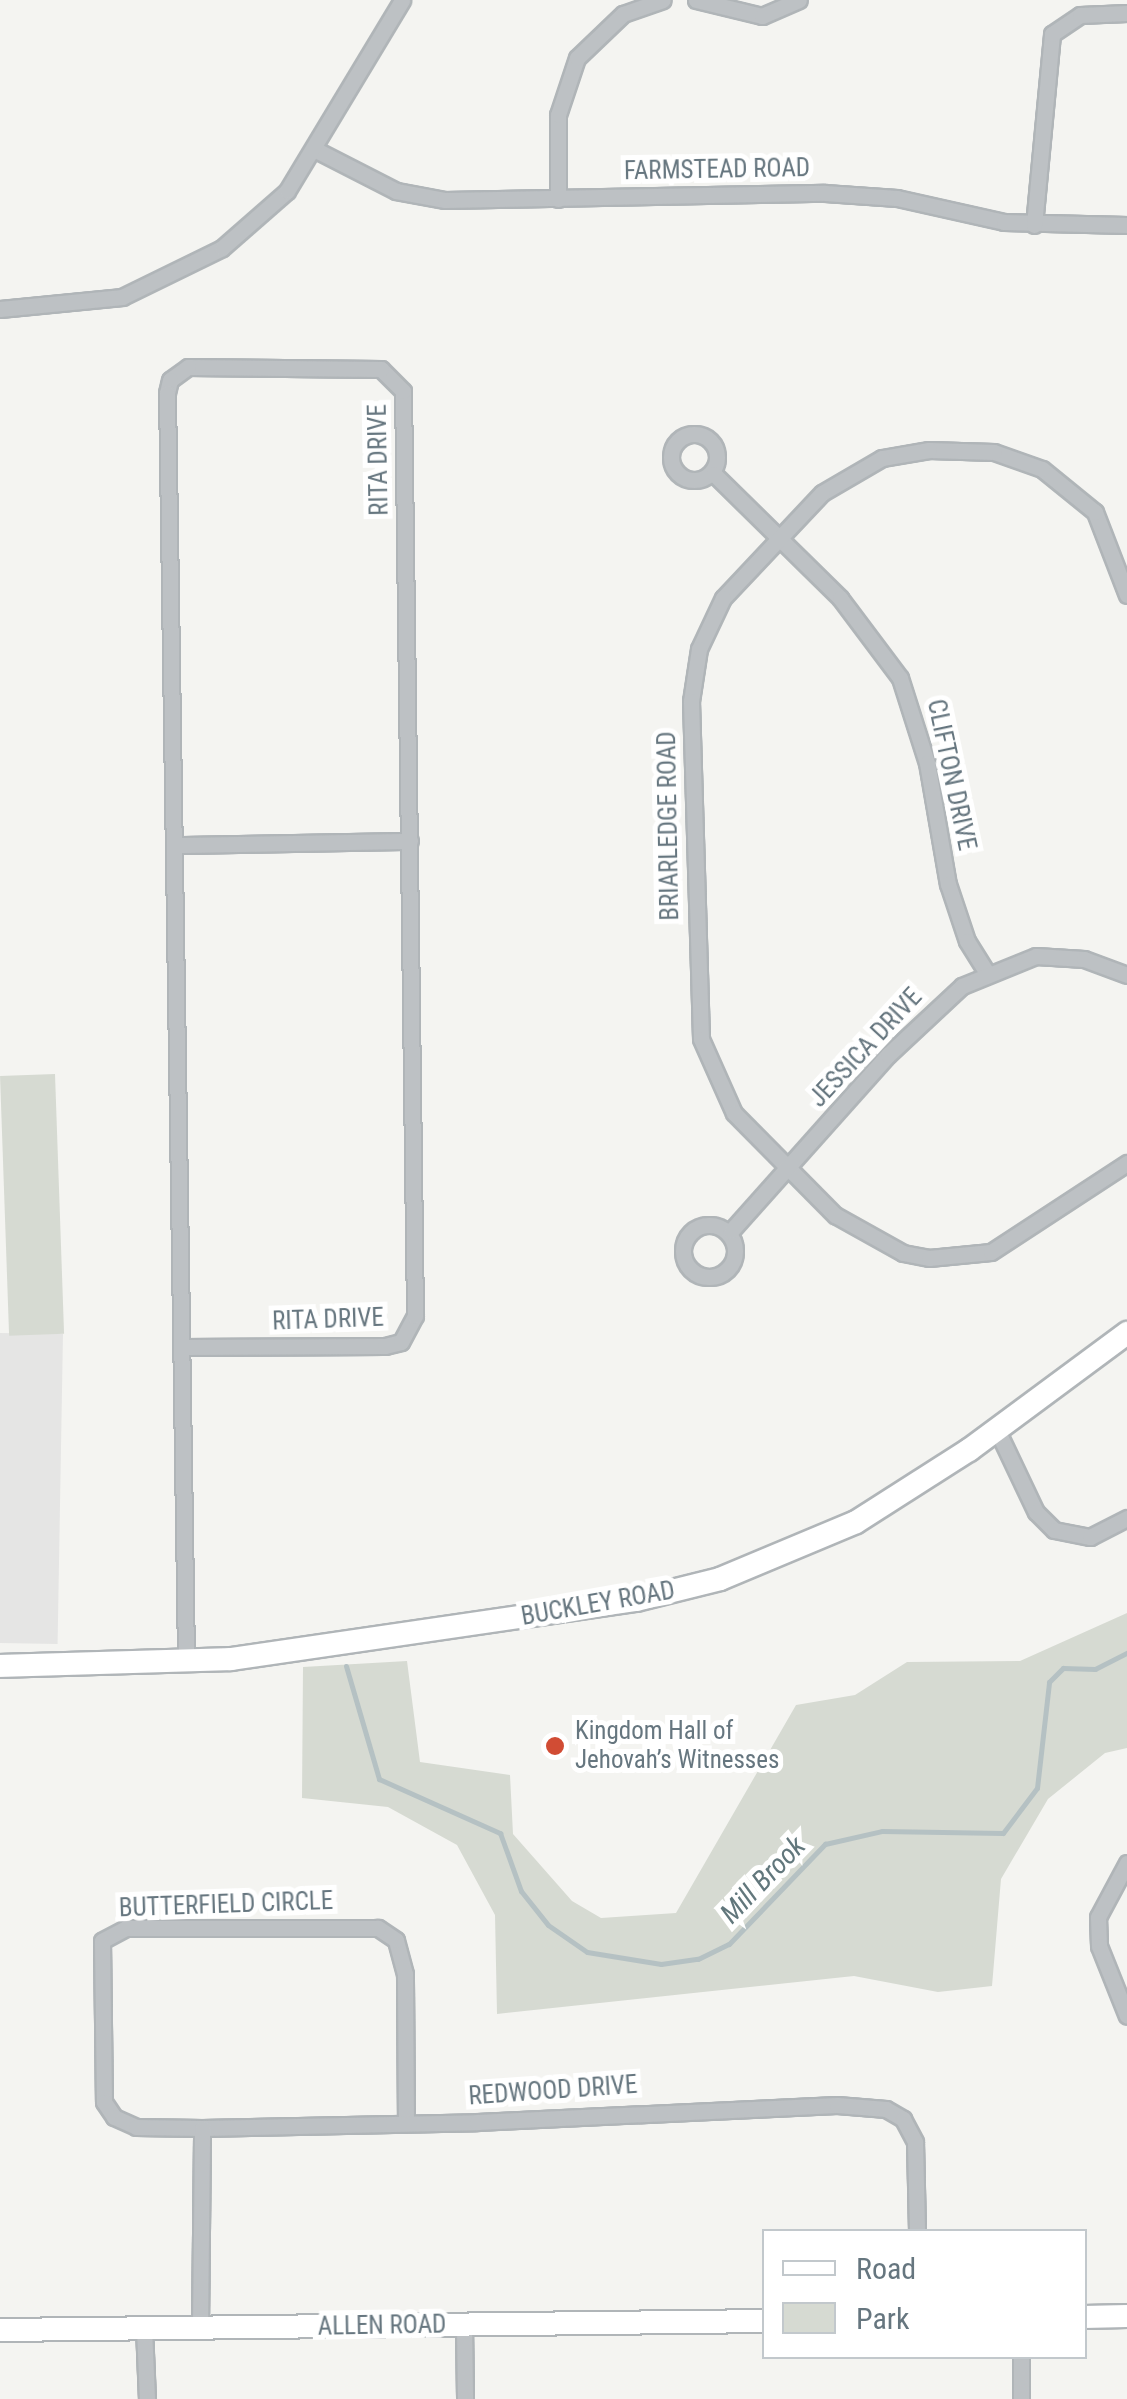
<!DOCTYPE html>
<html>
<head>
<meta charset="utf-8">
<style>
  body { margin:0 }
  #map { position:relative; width:1127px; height:2399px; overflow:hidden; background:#f4f4f1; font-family:"Roboto Condensed",sans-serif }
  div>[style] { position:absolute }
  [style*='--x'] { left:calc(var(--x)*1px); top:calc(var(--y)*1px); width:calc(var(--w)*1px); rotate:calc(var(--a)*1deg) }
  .built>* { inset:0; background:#e5e5e4; transform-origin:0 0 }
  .green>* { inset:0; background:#d6dad2; transform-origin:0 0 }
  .stream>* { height:5px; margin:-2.5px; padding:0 2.5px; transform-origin:2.5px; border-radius:2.5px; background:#b5c1c3 }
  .roads { filter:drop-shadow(2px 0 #b0b5b8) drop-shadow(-2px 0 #b0b5b8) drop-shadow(0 2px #b0b5b8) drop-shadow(0 -2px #b0b5b8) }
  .street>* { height:15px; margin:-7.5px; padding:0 7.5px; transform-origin:7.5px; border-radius:7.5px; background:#bdc1c4 }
  .street>.ring { margin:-7.5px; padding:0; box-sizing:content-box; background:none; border:15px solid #bdc1c4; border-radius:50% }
  .secondary>* { height:22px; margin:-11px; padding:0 11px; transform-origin:11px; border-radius:11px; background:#fff }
  .dots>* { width:28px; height:28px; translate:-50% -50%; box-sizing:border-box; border:5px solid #fff; border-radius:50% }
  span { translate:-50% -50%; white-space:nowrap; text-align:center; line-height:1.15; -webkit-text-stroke:10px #fff; paint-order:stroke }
  .street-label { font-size:25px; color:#66767f }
  .poi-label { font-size:25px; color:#66767f }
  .left { translate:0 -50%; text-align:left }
  .water-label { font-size:28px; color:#62777c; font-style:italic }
  .legend { position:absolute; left:762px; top:2229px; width:325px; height:130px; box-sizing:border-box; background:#fff; border:2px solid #c2c8cc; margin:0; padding:12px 18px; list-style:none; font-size:30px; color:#66767f }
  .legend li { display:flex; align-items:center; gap:20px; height:50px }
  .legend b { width:50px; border:2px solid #c2c8cc }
</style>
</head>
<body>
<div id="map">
  <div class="built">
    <i style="left:0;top:1333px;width:63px;height:310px;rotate:1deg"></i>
  </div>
  <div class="green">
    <i style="left:55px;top:1074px;width:260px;height:55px;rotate:88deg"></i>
    <i style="clip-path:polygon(1127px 1613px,1127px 1748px,1105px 1753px,1048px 1799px,1001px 1879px,992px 1986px,938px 1992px,854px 1976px,497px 2014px,495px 1915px,457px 1845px,388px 1807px,302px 1798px,303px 1667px,407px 1661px,420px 1762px,510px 1775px,513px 1834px,572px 1901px,601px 1918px,676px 1913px,796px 1705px,855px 1695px,907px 1662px,1020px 1661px)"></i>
  </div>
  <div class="stream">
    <i style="--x:346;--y:1666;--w:118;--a:73.7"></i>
    <i style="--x:379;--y:1779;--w:133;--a:24.1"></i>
    <i style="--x:500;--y:1833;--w:62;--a:70.1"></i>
    <i style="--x:521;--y:1891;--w:43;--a:51.5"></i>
    <i style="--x:548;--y:1925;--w:47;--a:34.7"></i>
    <i style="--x:587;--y:1952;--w:75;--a:9.2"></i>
    <i style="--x:661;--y:1964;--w:37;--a:-8"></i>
    <i style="--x:698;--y:1959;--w:34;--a:-26"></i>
    <i style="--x:729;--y:1944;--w:139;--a:-46.2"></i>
    <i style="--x:825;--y:1844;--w:58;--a:-12.8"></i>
    <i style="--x:882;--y:1831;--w:121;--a:0.9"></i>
    <i style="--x:1003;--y:1833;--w:56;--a:-52.9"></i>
    <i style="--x:1037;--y:1788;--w:107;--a:-83.5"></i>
    <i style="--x:1049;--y:1682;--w:20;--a:-45"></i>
    <i style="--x:1063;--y:1668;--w:32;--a:2"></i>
    <i style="--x:1095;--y:1669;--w:36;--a:-27"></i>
  </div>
  <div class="roads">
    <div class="street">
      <i style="--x:696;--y:0;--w:68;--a:13.6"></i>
      <i style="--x:762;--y:16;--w:40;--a:-23.4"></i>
      <i style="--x:316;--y:150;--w:90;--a:27.1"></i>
      <i style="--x:396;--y:191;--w:50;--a:10.4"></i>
      <i style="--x:445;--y:200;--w:380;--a:-1.1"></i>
      <i style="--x:825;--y:193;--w:72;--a:4"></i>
      <i style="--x:897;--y:198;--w:110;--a:12.6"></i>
      <i style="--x:1004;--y:222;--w:123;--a:1.4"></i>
      <i style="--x:558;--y:199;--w:84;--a:-90"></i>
      <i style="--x:558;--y:115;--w:60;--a:-71.6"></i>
      <i style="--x:577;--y:58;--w:64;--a:-43.7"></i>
      <i style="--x:623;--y:14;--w:42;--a:-19.3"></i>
      <i style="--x:1034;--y:225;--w:192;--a:-84.6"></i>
      <i style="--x:1052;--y:34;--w:34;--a:-34"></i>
      <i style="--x:1080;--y:15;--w:47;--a:-2.4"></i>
      <i style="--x:0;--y:309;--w:123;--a:-5.6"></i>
      <i style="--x:122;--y:297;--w:111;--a:-26.1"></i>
      <i style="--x:222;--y:248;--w:86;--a:-41.2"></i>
      <i style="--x:287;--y:191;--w:223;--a:-58.9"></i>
      <i class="ring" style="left:671px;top:434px;width:31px;height:31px"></i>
      <i style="--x:714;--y:474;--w:177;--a:44.5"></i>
      <i style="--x:840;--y:598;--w:100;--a:53.1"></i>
      <i style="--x:900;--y:678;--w:89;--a:72.4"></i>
      <i style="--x:927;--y:763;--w:123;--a:80.2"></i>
      <i style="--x:948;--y:884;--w:60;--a:71.6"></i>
      <i style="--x:967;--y:941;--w:36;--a:58"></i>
      <i style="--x:1127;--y:595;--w:89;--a:-111.1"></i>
      <i style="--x:1095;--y:512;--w:68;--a:-140.9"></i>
      <i style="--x:1042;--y:469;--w:51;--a:-160.5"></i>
      <i style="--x:994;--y:452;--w:65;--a:-178.2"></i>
      <i style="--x:929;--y:450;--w:48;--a:170.3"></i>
      <i style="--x:882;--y:458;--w:69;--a:149.7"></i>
      <i style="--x:822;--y:493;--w:144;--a:133.3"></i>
      <i style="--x:723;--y:598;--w:56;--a:115.2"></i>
      <i style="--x:699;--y:649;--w:53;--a:98.7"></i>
      <i style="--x:691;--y:701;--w:338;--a:88.3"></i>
      <i style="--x:701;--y:1039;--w:81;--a:66"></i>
      <i style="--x:734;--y:1113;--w:144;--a:45.3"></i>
      <i style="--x:835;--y:1215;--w:78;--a:29.2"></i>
      <i style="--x:903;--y:1253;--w:26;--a:11"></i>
      <i style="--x:929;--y:1258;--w:62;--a:-5.5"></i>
      <i style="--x:991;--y:1252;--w:163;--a:-33.2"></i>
      <i style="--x:177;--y:845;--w:233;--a:-1"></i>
      <i class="ring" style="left:683px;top:1225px;width:37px;height:37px"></i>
      <i style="--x:731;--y:1231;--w:236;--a:-48.3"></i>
      <i style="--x:888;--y:1055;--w:101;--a:-43"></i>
      <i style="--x:962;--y:986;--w:80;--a:-22.1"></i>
      <i style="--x:1036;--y:956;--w:48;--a:3.6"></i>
      <i style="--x:1084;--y:959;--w:46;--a:20.4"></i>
      <i style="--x:184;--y:1347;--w:201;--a:-0.3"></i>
      <i style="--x:385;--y:1346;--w:16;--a:-14"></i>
      <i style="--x:401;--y:1342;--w:30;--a:-62"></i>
      <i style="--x:415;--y:1316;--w:925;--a:-90.74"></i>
      <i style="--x:403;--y:391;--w:31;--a:-135"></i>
      <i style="--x:381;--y:369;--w:193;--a:-179.4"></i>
      <i style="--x:188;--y:367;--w:22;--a:144"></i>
      <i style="--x:170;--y:380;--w:13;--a:103"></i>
      <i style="--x:167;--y:393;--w:1268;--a:89.14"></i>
      <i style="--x:997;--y:1430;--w:91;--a:64.6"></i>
      <i style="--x:1036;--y:1512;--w:25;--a:45"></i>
      <i style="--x:1054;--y:1530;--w:37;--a:11"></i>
      <i style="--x:1090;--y:1537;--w:42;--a:-27.2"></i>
      <i style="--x:1127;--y:1863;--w:61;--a:118.2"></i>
      <i style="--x:1098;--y:1917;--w:29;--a:88"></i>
      <i style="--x:1099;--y:1946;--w:75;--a:68.2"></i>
      <i style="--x:406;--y:2123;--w:149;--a:-90.4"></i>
      <i style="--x:405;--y:1974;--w:35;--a:-105"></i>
      <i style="--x:396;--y:1940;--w:22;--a:-146"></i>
      <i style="--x:378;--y:1928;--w:252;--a:180"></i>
      <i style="--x:126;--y:1928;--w:27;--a:152"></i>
      <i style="--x:102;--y:1941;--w:161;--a:89.3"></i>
      <i style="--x:104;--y:2102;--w:18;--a:56"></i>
      <i style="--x:114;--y:2117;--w:24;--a:24"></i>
      <i style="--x:136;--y:2127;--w:66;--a:0.9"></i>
      <i style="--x:202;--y:2128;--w:275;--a:-1.2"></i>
      <i style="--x:477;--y:2122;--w:360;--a:-2.7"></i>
      <i style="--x:837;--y:2105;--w:49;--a:4.7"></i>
      <i style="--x:886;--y:2109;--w:20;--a:30"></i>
      <i style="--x:903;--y:2119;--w:26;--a:62"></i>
      <i style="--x:915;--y:2142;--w:90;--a:88.7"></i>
      <i style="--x:464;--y:2325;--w:74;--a:89.2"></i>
      <i style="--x:144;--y:2328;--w:71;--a:87.6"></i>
      <i style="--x:200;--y:2328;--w:200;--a:-89.4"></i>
      <i style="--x:1021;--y:2399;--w:43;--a:-90"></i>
    </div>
    <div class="secondary">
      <i style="--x:0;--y:1666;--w:231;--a:-1.7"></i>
      <i style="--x:231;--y:1659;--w:409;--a:-8.3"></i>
      <i style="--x:636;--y:1600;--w:87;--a:-14"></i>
      <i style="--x:720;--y:1579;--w:147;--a:-22.7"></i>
      <i style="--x:856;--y:1522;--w:134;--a:-32.5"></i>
      <i style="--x:969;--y:1450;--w:197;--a:-36.5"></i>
      <i style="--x:1084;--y:2317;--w:43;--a:-1.3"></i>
      <i style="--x:0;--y:2330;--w:764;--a:-0.67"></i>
    </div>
  </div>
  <div class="dots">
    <i style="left:555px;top:1746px;background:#d14c34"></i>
  </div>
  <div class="street-label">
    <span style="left:717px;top:170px;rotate:-1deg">FARMSTEAD ROAD</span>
    <span style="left:379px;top:460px;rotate:-91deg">RITA DRIVE</span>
    <span style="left:951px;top:775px;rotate:78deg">CLIFTON DRIVE</span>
    <span style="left:669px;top:826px;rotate:-91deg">BRIARLEDGE ROAD</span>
    <span style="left:866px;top:1048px;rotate:-47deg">JESSICA DRIVE</span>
    <span style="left:328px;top:1320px;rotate:-2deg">RITA DRIVE</span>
    <span style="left:598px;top:1604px;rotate:-10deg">BUCKLEY ROAD</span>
    <span style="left:226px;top:1905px;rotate:-2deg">BUTTERFIELD CIRCLE</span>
    <span style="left:553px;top:2091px;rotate:-4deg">REDWOOD DRIVE</span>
    <span style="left:382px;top:2326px;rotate:-1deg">ALLEN ROAD</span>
  </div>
  <div class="poi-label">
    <span class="left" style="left:575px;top:1746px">Kingdom Hall of<br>Jehovah’s Witnesses</span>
  </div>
  <div class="water-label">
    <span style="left:763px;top:1880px;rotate:-46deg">Mill Brook</span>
  </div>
  <ul class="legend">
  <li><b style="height:12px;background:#fff"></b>Road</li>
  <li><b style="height:28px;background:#d6dad2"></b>Park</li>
  </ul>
</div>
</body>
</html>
